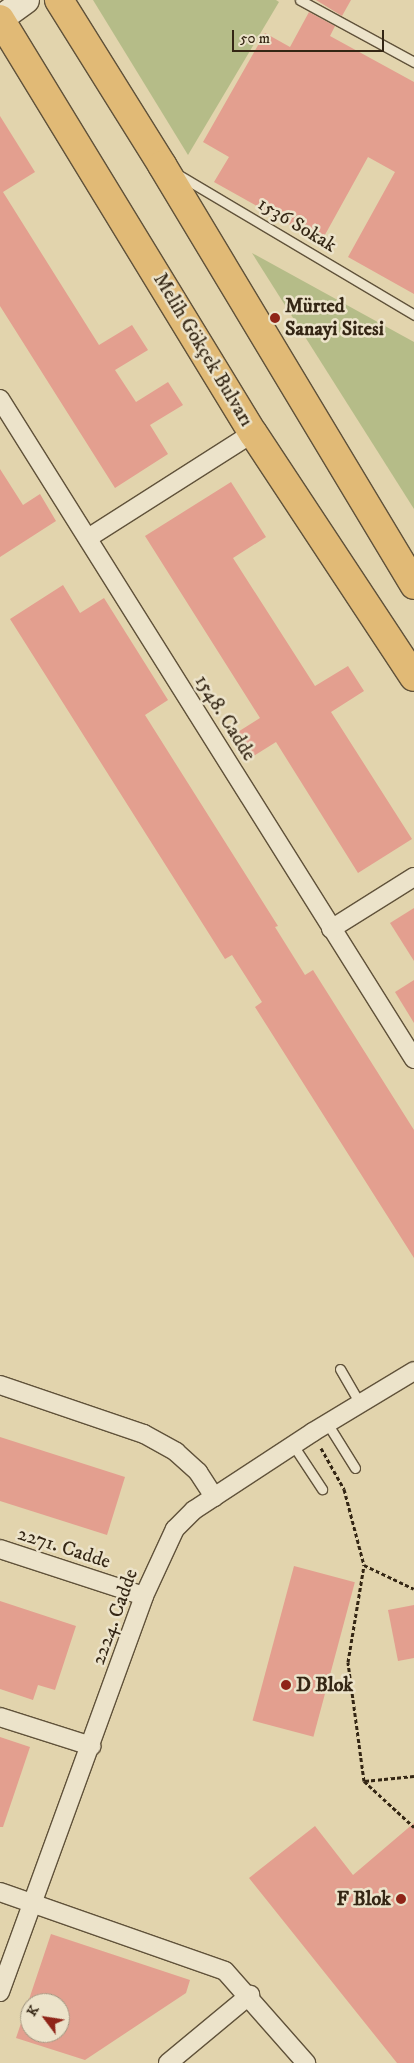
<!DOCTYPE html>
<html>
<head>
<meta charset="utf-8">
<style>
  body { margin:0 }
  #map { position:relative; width:414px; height:2063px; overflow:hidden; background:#e2d4ad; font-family:"IM FELL DW Pica",serif }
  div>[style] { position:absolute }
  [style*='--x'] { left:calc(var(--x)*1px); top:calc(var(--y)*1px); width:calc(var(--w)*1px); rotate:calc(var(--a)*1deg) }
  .green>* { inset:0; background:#b5bc88 }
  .building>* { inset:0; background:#e39f8f; transform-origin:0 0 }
  .path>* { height:3px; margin-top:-1.5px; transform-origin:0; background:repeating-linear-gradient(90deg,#342614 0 4px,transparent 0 6.5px) }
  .roads { filter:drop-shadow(1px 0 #60523a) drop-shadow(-1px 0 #60523a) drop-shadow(0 1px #60523a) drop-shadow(0 -1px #60523a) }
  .lane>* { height:9px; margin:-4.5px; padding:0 4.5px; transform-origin:4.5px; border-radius:4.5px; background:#ece3ca }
  .street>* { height:18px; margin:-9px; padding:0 9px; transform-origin:9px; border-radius:9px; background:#ece3ca }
  .secondary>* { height:26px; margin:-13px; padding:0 13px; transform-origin:13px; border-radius:13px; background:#ece3ca }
  .primary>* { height:28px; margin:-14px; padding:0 14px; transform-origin:14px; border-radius:14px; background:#e1ba76 }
  .dots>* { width:14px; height:14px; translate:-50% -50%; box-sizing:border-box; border:2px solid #ece3ca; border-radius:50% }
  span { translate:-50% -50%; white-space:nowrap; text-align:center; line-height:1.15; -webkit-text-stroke:5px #ece3ca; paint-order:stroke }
  .street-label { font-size:20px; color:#342614 }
  .poi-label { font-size:20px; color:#342614; font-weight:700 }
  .left { translate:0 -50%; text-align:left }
  .right { translate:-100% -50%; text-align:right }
  .north { position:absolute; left:20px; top:1993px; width:50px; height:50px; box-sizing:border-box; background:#ece3ca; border:1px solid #a29781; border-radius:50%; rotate:301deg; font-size:14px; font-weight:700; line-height:20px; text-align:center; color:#342614 }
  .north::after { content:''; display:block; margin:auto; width:18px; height:22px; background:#8f2418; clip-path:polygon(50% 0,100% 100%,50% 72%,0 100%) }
  .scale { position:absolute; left:232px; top:30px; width:152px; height:22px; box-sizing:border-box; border:2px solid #342614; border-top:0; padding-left:6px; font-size:15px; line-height:18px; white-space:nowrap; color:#342614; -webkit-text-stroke:4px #ece3ca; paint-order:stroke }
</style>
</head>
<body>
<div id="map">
  <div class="green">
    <i style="clip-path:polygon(93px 0,276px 0,279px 2px,188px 155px)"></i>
    <i style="clip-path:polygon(252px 253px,414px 342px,414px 509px)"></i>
  </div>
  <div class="building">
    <i style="clip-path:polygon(316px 0,351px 0,342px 16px)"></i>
    <i style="clip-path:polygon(309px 12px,335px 26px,330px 36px,414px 82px,414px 294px,348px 257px,395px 172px,368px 157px,321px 242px,214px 182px,229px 157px,203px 142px,265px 33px,290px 47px)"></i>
    <i style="clip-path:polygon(0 116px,35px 172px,3px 192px,99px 345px,132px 325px,148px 350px,115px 370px,136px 402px,168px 382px,183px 405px,150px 425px,168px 454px,115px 488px,0 306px)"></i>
    <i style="clip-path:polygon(0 469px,23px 505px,40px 494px,56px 521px,0 557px)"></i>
    <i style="clip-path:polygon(231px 482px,266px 537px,233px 558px,315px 686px,348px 666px,364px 691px,331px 712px,412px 839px,358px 873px,276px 742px,249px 759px,233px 735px,260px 718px,145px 536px)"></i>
    <i style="clip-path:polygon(63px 585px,80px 613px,104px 598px,168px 700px,145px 715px,278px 926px,275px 927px,305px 975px,313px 970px,414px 1130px,414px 1258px,255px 1007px,262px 1002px,232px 955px,225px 959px,10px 619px)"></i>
    <i style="clip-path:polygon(414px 908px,414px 961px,390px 923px)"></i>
    <i style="clip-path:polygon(414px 980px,414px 1023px,395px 992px)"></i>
    <i style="clip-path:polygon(0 1437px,125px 1477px,107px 1535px,0 1501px)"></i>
    <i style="left:294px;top:1566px;width:63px;height:160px;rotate:15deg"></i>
    <i style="clip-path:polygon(0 1601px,76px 1626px,55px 1690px,38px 1685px,33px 1700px,0 1689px)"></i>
    <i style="clip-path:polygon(414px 1605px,414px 1658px,398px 1661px,388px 1610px)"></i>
    <i style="clip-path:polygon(0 1737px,30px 1747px,3px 1827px,0 1827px)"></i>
    <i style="clip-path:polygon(414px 1823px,414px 2063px,397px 2063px,249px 1878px,315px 1826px,353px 1875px)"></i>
    <i style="clip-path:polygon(evenodd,51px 1934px,190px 1980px,186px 1993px,85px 2060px,16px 2038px,51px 1934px,30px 2003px,60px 2003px,60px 2033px,30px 2033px,30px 2003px)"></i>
  </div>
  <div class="path">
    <i style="--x:321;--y:1448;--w:47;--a:60.7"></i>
    <i style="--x:344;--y:1489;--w:79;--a:75.3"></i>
    <i style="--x:414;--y:1776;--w:50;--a:174.3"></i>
    <i style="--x:364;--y:1781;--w:68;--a:42.6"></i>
    <i style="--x:364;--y:1781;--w:120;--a:-97.7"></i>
    <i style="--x:348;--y:1662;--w:98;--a:-80.6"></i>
    <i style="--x:364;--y:1565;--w:55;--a:25.6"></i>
  </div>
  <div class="roads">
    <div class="lane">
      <i style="--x:300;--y:0;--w:130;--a:28.5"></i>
      <i style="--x:177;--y:174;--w:276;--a:30.7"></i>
      <i style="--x:340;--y:1369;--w:39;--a:60"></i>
      <i style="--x:327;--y:1423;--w:53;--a:58.1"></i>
      <i style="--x:293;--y:1445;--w:53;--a:56.6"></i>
    </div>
    <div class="street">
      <i style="--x:0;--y:399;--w:779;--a:57.9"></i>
      <i style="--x:88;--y:538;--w:196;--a:-32.5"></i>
      <i style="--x:331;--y:929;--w:98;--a:-32.1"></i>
      <i style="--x:0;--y:1385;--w:152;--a:18.8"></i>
      <i style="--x:144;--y:1434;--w:37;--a:29"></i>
      <i style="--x:176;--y:1452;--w:30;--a:42"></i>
      <i style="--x:198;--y:1472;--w:30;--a:57"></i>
      <i style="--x:0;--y:1549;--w:151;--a:18.1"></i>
      <i style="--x:0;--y:1717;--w:96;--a:17.7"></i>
      <i style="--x:0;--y:1892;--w:238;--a:19.3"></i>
      <i style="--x:225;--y:1971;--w:123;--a:48.6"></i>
      <i style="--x:0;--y:1992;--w:421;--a:-70"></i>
      <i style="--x:144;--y:1596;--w:74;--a:-65.2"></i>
      <i style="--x:175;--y:1529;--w:27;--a:-45"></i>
      <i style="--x:194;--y:1510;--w:142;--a:-33.2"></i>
      <i style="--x:313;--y:1432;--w:118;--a:-31.1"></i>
      <i style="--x:168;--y:2063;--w:107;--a:-39.7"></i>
    </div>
    <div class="secondary">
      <i style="--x:0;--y:19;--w:32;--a:-36"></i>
    </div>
    <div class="primary">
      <i style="--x:59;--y:0;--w:195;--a:58"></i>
      <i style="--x:162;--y:165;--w:490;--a:59"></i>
      <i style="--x:0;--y:19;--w:485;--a:58.6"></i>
      <i style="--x:253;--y:433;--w:292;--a:56.6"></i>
    </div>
  </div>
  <div class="dots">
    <i style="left:275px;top:318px;background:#8f2418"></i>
    <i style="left:286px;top:1685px;background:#8f2418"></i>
    <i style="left:401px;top:1899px;background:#8f2418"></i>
  </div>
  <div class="street-label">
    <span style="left:297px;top:225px;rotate:31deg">1536 Sokak</span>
    <span style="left:203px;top:350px;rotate:59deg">Melih Gökçek Bulvarı</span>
    <span style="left:225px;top:718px;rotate:58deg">1548. Cadde</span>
    <span style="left:64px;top:1548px;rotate:18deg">2271. Cadde</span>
    <span style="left:115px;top:1617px;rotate:-70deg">2224. Cadde</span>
  </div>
  <div class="poi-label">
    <span class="left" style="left:285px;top:318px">Mürted<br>Sanayi Sitesi</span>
    <span class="left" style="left:296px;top:1685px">D Blok</span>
    <span class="right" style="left:391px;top:1899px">F Blok</span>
  </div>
  <div class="north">K</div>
  <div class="scale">50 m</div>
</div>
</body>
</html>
